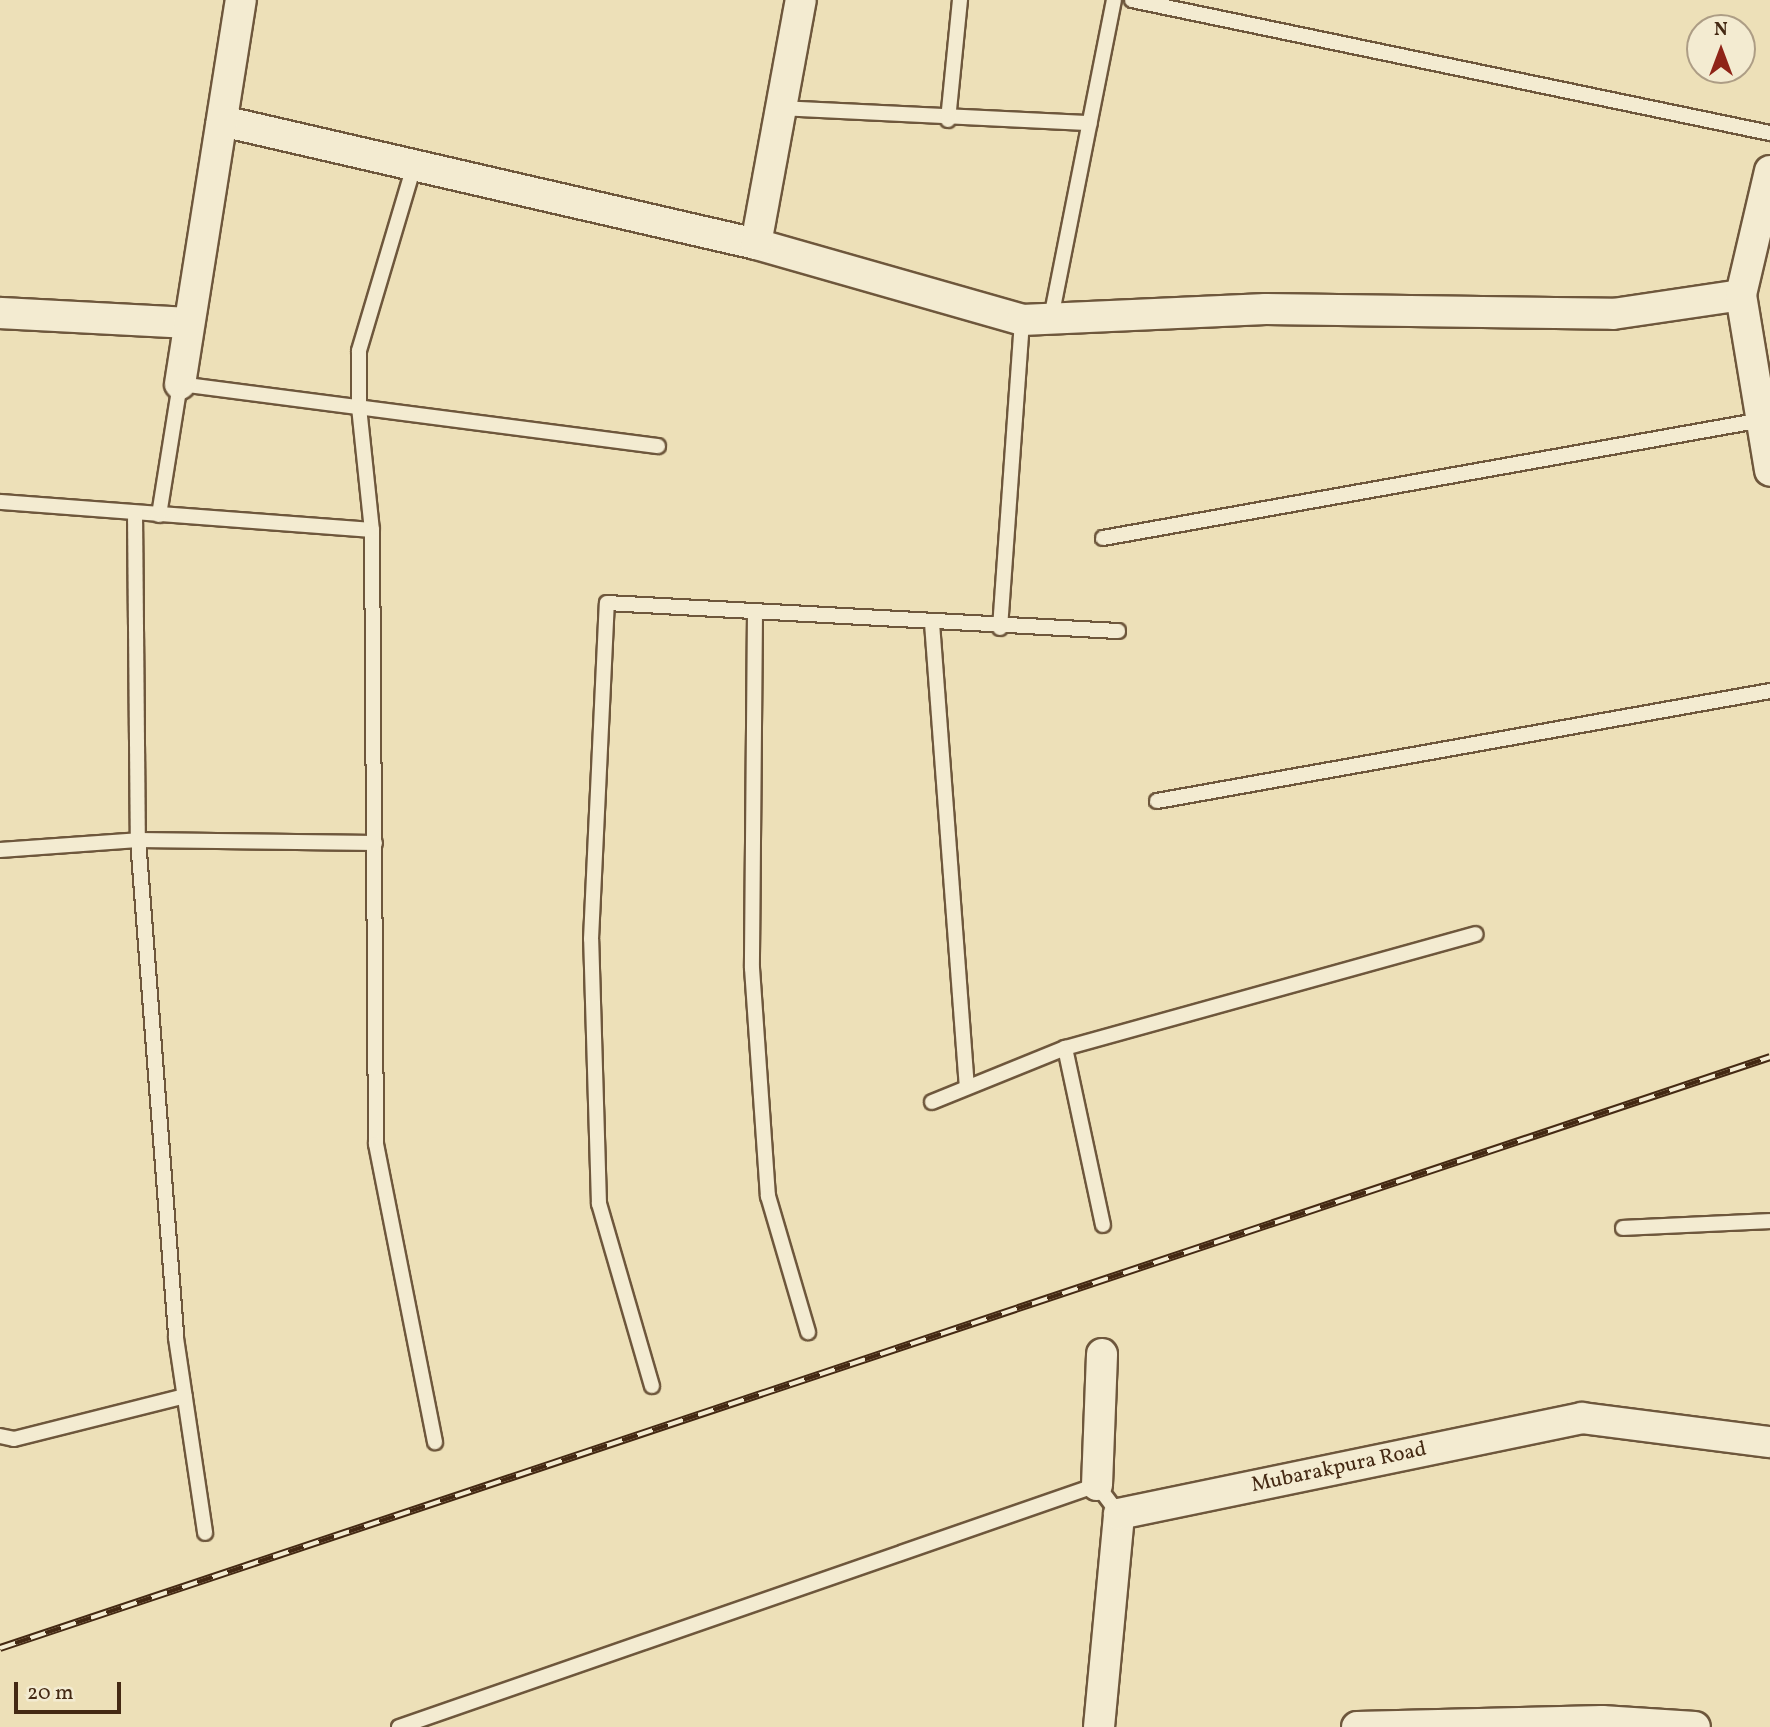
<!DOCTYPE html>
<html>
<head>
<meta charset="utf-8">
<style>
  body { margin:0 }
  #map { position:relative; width:1770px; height:1727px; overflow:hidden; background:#ede0b8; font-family:Vollkorn,serif }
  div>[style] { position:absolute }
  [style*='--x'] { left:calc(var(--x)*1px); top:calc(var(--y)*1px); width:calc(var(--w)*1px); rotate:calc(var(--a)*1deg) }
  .roads { filter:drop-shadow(2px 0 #6e573c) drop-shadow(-2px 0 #6e573c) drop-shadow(0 2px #6e573c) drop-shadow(0 -2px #6e573c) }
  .lane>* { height:14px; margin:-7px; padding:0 7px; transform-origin:7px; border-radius:7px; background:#f3ebd1 }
  .street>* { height:30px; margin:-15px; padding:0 15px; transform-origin:15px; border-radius:15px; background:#f3ebd1 }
  .rail>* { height:8px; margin-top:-4px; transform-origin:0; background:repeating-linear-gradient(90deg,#f3ebd1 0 16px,#442913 0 32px); box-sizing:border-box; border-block:2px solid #442913 }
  span { translate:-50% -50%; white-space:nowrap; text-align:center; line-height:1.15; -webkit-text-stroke:7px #f3ebd1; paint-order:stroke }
  .street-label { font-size:21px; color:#442913 }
  .north { position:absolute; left:1686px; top:14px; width:70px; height:70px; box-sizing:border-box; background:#f3ebd1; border:2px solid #ad9d85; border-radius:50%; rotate:0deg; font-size:19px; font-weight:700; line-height:28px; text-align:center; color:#442913 }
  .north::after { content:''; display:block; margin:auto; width:24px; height:32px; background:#8f2418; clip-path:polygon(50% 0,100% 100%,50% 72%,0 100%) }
  .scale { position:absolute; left:14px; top:1682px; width:107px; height:32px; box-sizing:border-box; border:4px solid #442913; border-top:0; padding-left:9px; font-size:21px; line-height:24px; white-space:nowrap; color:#442913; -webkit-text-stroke:5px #f3ebd1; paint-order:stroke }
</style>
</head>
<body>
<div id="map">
  <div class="roads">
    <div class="lane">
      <i style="--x:1132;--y:0;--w:652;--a:11.78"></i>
      <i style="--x:781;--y:108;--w:309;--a:2.8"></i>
      <i style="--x:948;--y:120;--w:121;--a:-84.3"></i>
      <i style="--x:414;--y:166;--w:193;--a:106.6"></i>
      <i style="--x:359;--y:351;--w:56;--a:90"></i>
      <i style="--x:359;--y:407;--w:124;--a:84"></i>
      <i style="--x:372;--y:530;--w:614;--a:89.63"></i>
      <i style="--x:376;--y:1144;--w:304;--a:78.8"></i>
      <i style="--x:1051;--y:318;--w:324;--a:-78.8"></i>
      <i style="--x:0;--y:502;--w:373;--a:4.3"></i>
      <i style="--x:135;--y:513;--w:327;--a:89.5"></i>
      <i style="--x:138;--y:840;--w:499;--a:85.6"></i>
      <i style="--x:176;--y:1338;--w:197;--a:81.5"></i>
      <i style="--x:159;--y:515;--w:133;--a:-80.9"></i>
      <i style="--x:180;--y:384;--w:482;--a:7.4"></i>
      <i style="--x:1103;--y:538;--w:669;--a:-10.15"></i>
      <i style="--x:755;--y:613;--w:355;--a:90.5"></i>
      <i style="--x:752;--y:968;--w:229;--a:86"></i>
      <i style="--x:768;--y:1196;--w:142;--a:73.6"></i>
      <i style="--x:932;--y:623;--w:463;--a:85.7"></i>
      <i style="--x:1000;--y:628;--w:309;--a:-85.9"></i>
      <i style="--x:1157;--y:801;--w:623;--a:-10.17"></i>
      <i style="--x:0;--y:850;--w:138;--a:-4.1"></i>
      <i style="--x:138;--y:840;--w:237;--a:0.7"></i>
      <i style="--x:1065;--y:1048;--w:181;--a:77.9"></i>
      <i style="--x:932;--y:1102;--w:144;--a:-22.1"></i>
      <i style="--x:1065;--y:1048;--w:426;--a:-15.5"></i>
      <i style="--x:1623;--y:1228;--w:147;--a:-2.7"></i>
      <i style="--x:652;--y:1386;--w:190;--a:-106.2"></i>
      <i style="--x:599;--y:1204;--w:265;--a:-91.7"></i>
      <i style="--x:591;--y:939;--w:336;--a:-87.3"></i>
      <i style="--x:607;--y:603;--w:512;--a:3.14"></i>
      <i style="--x:0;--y:1436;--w:14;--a:12"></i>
      <i style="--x:14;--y:1439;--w:176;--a:-14.1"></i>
      <i style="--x:399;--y:1727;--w:739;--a:-19.12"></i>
      <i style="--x:1097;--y:1485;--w:36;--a:53"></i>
    </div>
    <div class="street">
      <i style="--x:222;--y:121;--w:548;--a:12.97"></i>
      <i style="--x:756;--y:244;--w:277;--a:15.9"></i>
      <i style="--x:1022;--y:320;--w:244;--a:-2.6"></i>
      <i style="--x:1266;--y:309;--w:347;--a:0.8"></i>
      <i style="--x:1613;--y:314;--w:129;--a:-8.4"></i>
      <i style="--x:1770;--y:171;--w:127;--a:103.2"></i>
      <i style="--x:1741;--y:295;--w:178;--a:80.6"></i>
      <i style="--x:756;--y:244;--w:248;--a:-79.6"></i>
      <i style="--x:0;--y:313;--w:189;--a:3"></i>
      <i style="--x:180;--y:384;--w:389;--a:-81"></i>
      <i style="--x:1097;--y:1485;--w:131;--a:-87.8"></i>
      <i style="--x:1099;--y:1727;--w:214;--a:-84.6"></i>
      <i style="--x:1119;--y:1514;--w:473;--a:-11.7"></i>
      <i style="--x:1582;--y:1418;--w:190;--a:7.3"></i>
      <i style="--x:1357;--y:1727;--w:245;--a:-1.4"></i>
      <i style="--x:1602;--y:1721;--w:93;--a:3.7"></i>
    </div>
  </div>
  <div class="rail">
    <i style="--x:0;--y:1648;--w:1866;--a:-18.46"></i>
  </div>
  <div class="street-label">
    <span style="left:1339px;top:1468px;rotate:-12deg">Mubarakpura Road</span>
  </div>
  <div class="north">N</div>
  <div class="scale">20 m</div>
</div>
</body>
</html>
